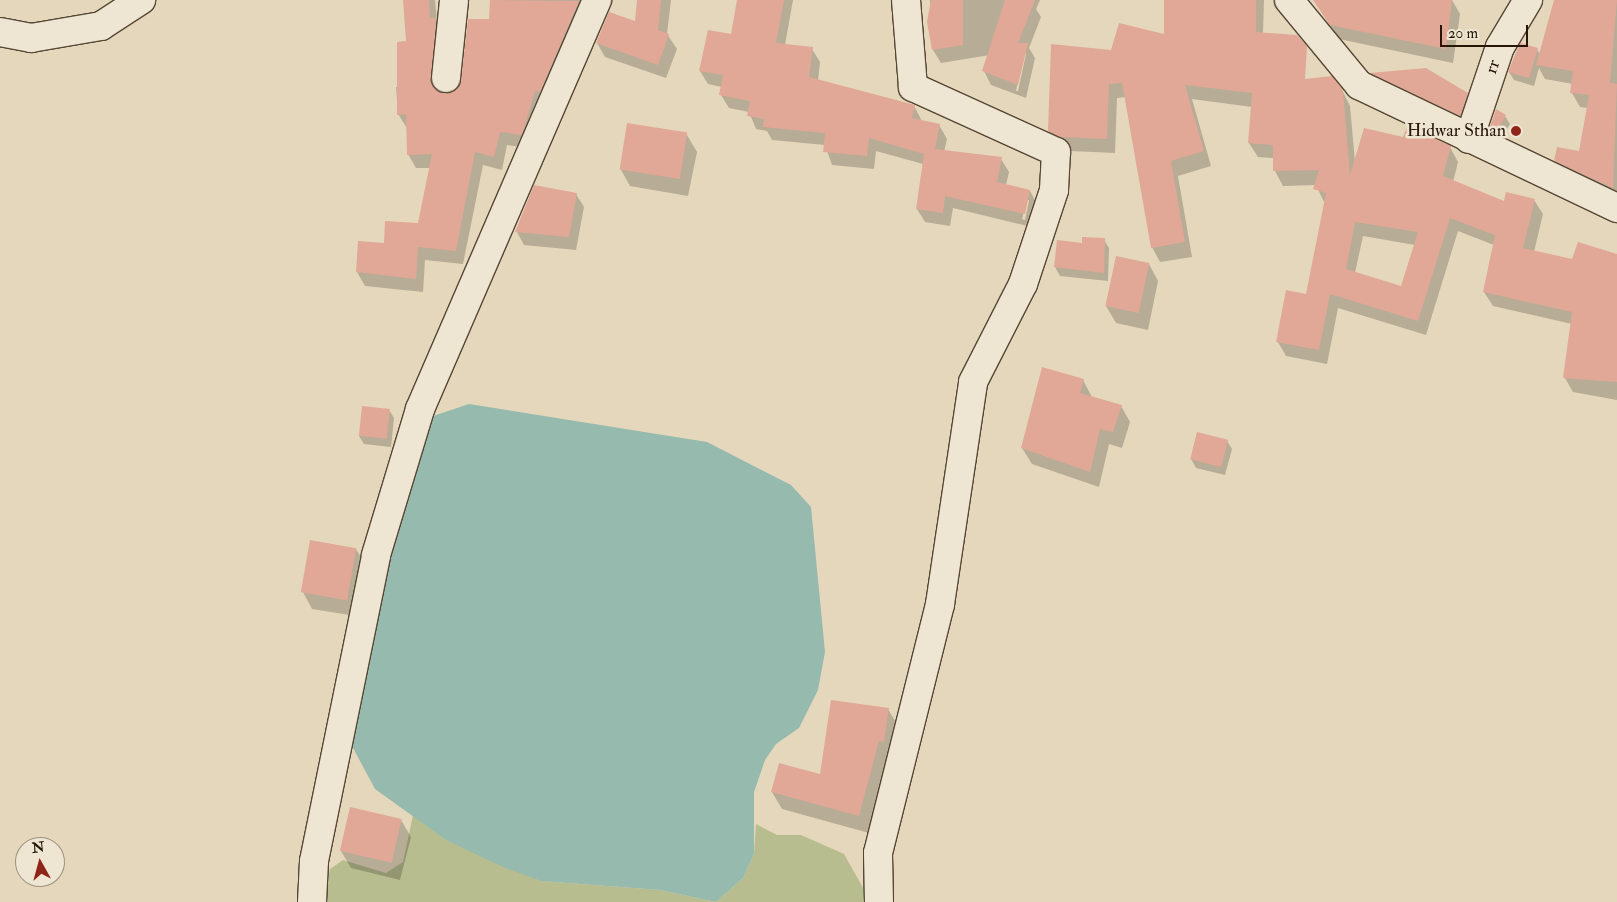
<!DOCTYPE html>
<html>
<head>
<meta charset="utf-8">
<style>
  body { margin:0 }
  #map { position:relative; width:1617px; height:902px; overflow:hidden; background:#e5d7bb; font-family:"IM FELL Double Pica",serif }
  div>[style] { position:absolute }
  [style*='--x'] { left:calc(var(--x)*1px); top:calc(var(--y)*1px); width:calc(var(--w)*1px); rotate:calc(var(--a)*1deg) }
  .green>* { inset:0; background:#b7bd8e }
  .water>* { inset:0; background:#96baad }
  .shadow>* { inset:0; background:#0003 }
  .building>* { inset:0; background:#e1a897; transform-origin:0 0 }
  .roads { filter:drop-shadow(1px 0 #554633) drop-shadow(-1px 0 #554633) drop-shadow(0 1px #554633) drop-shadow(0 -1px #554633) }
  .minor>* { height:28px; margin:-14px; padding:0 14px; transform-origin:14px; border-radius:14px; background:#eee5d3 }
  .dots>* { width:14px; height:14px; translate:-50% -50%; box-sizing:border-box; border:2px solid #eee5d3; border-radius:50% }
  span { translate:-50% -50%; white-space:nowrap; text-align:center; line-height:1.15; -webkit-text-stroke:5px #eee5d3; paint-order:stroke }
  .street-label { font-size:18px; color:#251606 }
  .poi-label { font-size:18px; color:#251606 }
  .right { translate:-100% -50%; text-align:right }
  .north { position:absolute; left:15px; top:837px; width:50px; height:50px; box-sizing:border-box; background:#eee5d3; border:1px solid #9e9281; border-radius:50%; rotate:353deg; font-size:14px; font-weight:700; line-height:20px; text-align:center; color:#251606 }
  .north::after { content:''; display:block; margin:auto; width:18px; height:22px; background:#8f2418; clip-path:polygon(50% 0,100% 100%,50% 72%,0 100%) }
  .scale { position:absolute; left:1440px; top:25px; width:88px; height:22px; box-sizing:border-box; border:2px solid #251606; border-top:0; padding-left:6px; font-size:15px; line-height:18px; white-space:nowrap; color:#251606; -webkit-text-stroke:4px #eee5d3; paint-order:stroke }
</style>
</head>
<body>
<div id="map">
  <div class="green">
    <i style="clip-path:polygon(413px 815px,446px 840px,541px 881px,660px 890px,716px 902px,743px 878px,754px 854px,756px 824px,777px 835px,801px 835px,844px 854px,871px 902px,323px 902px,330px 869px,343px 860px,386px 873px,403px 862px)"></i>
  </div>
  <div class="water">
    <i style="clip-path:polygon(469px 404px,707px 442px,791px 485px,811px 507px,825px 652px,818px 690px,799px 728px,776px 744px,765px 760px,754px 792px,754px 854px,743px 878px,716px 902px,660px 890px,541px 881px,503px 867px,446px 840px,375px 789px,352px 746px,351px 731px,397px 518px,433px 416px)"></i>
  </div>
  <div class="shadow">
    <i style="clip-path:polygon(405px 0,435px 0,437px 21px,444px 33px,438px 92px,452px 94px,460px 87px,490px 21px,491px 0,591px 0,529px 148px,507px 145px,502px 170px,483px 165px,463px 264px,425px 260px,423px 292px,365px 286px,357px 272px,385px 244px,419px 224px,430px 168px,416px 168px,408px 154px,407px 128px,398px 114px,396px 87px,400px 87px,407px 42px)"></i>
    <i style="clip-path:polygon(638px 0,671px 0,667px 34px,677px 49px,666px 78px,605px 57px,597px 43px,636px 23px)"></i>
    <i style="clip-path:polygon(evenodd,739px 0,793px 0,785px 45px,812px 49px,820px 62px,818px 81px,914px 106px,922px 121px,939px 125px,947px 139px,944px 152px,1001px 159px,1009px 172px,1006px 185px,1030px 191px,1037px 204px,1032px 227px,953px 208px,950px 226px,925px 222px,917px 209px,923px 164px,876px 151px,874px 169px,832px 165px,825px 145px,772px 140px,767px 131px,756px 129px,749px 112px,729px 108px,721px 95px,722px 87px,708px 84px,700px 71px,732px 36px,739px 0,1027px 200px,1029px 200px,1025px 220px,1022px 219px,1027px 200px)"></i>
    <i style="clip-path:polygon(evenodd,930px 0,1040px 0,1036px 9px,1041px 17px,1029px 48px,1035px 58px,1026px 98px,991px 85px,984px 71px,990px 55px,941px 63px,933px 50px,930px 0,1024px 52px,1026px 54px,1018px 91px,1016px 91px,1024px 52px)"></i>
    <i style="clip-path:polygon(evenodd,1166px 0,1264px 0,1263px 33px,1300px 80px,1342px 90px,1350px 106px,1355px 162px,1450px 147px,1458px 162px,1453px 182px,1505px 202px,1534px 200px,1543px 214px,1534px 252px,1573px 261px,1617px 255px,1617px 400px,1573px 392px,1565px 378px,1572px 324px,1493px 306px,1484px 292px,1494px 245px,1458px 231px,1426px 335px,1338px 308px,1327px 364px,1286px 356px,1278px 342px,1307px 295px,1325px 204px,1316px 185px,1283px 186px,1275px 171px,1274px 158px,1258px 157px,1249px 143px,1252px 107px,1192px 99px,1211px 166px,1178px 176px,1192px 257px,1160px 262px,1152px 247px,1126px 97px,1117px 98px,1115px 153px,1070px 151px,1057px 145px,1049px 131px,1112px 51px,1165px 36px,1166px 0,1363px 236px,1415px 245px,1402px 287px,1355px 273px,1363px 236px)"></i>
    <i style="clip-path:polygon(1314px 0,1452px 0,1460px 14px,1453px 63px,1339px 39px)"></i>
    <i style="clip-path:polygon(1556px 0,1617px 0,1617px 197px,1564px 175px,1556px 161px,1580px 153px,1588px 108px,1580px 107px,1572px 93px,1573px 84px,1545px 79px,1539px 68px,1534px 86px,1514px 80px,1509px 72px,1537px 49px,1540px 55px)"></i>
    <i style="clip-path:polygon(1425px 70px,1467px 94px,1472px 102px,1465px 123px,1376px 81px,1372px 74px)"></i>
    <i style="clip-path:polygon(1505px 116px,1510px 124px,1500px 140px,1490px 129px)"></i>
    <i style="clip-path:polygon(687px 135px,697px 152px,688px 196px,630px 186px,620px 168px)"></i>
    <i style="clip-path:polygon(535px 186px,576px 194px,584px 207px,576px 250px,524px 245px,517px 232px)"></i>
    <i style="clip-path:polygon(1104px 240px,1109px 248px,1108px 281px,1060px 276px,1055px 267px,1058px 242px,1083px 244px)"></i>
    <i style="clip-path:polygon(1149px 264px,1158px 281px,1148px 330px,1116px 323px,1106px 306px)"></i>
    <i style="clip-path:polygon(1083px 380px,1092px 397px,1121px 406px,1130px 422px,1122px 448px,1109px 444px,1099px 487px,1032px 464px,1022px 448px)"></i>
    <i style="clip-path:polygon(389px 410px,394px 418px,391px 447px,364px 444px,359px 436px)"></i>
    <i style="clip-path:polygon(1197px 434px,1227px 441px,1232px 449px,1225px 475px,1196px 468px,1191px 459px)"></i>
    <i style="clip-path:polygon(356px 549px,366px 566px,356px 616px,312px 609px,303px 592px)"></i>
    <i style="clip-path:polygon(888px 709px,898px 726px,869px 833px,782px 809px,772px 792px,821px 776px)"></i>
    <i style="clip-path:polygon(401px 820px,411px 837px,400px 880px,351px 868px,341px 851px)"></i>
  </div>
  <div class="building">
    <i style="clip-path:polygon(403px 0,429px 0,430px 18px,436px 18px,432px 84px,445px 94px,453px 92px,461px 80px,468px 19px,489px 19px,490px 0,579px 1px,540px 92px,535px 91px,522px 135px,500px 132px,494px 157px,475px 152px,456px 251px,418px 247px,416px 279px,356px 272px,358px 241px,384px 243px,385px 221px,418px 223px,432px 154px,407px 155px,406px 114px,397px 115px,397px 42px,406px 41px)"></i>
    <i style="clip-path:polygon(637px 0,661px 0,658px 30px,669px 34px,658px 65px,596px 43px,609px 12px,635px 21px)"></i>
    <i style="clip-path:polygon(737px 0,784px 0,776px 43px,813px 47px,809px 77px,915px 105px,912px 118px,940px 124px,935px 149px,1002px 157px,997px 182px,1030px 190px,1025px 214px,945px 196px,943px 213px,916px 209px,924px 154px,869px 138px,867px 156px,823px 152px,825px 133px,763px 127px,764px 119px,747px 116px,750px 101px,719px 95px,723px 75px,699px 71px,708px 30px,731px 34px)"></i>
    <i style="clip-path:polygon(931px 0,963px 0,963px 45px,932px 50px,927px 22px)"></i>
    <i style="clip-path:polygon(1005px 0,1035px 0,1018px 43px,1028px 43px,1018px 85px,982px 71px)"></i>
    <i style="clip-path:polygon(evenodd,1164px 0,1256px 0,1256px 32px,1297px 35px,1307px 46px,1305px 79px,1332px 76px,1343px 90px,1350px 175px,1364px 128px,1403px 137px,1408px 125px,1451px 146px,1443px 176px,1504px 201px,1506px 192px,1535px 199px,1523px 248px,1572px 259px,1578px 242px,1617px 254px,1617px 382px,1563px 378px,1572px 312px,1483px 292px,1495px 235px,1450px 218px,1418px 321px,1330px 294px,1319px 350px,1276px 342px,1286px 290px,1306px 294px,1326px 193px,1313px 189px,1319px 170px,1273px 171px,1273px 145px,1248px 143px,1252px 93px,1185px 85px,1204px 151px,1171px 161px,1185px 242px,1151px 248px,1122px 83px,1109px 84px,1107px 139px,1061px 137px,1048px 131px,1051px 44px,1111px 50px,1119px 23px,1164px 34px,1164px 0,1355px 222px,1418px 232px,1401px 286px,1346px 269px,1355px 222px)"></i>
    <i style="clip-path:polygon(1313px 0,1452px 0,1446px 49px,1330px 25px)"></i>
    <i style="clip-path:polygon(1554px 0,1617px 0,1610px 83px,1617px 84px,1613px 188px,1554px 161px,1557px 147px,1579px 151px,1589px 95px,1570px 93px,1573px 71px,1536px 65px)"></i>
    <i style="clip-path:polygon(1520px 43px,1538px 48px,1529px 78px,1508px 72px)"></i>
    <i style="clip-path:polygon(1426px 68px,1468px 93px,1460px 116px,1370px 73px)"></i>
    <i style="clip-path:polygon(1496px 109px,1506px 115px,1496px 133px,1489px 130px)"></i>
    <i style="left:627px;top:123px;width:61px;height:47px;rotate:9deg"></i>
    <i style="clip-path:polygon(534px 185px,577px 193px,569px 237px,515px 232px)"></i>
    <i style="clip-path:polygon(1082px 237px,1105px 238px,1104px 273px,1054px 267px,1057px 240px,1082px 243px)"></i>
    <i style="left:1116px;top:256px;width:34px;height:51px;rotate:12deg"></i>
    <i style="clip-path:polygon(1042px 367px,1084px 379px,1080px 393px,1122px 405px,1113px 432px,1100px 429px,1090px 472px,1021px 448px)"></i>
    <i style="left:362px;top:406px;width:28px;height:30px;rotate:6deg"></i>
    <i style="left:1197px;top:432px;width:32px;height:28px;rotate:14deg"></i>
    <i style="left:310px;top:540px;width:47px;height:53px;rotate:10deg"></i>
    <i style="clip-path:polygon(831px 700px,889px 708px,884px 742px,879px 741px,859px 816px,771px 792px,779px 763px,820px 774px)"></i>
    <i style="left:350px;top:807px;width:53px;height:45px;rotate:13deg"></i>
  </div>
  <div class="roads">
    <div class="minor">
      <i style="--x:1289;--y:0;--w:110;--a:50.5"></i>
      <i style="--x:1359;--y:85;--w:286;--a:25.5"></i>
      <i style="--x:0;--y:32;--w:32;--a:11"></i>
      <i style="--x:31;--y:38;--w:71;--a:-9.7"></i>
      <i style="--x:101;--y:26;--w:48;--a:-33"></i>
      <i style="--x:446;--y:78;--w:78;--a:-84.1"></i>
      <i style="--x:1469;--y:139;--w:97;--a:-71.4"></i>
      <i style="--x:1500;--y:47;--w:55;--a:-59.2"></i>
      <i style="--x:312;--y:902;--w:41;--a:-87.2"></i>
      <i style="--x:314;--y:861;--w:312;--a:-78.5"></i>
      <i style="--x:376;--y:555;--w:152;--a:-73.2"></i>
      <i style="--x:420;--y:409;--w:446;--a:-66.6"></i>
      <i style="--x:879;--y:902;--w:49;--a:-91.2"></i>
      <i style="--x:878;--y:853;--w:257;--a:-76"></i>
      <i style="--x:940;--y:604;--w:224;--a:-81.5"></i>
      <i style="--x:973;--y:382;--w:110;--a:-63"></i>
      <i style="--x:1023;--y:284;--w:99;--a:-71.7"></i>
      <i style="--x:1054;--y:190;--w:38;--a:-87"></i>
      <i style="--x:1056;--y:152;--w:157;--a:-155.6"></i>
      <i style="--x:913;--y:87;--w:87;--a:-94.6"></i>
    </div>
  </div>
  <div class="dots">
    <i style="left:1516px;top:131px;background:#8f2418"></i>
  </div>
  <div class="street-label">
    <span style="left:1493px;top:67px;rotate:-71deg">rr</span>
  </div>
  <div class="poi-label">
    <span class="right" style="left:1506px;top:131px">Hidwar Sthan</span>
  </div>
  <div class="north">N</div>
  <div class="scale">20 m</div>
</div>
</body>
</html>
